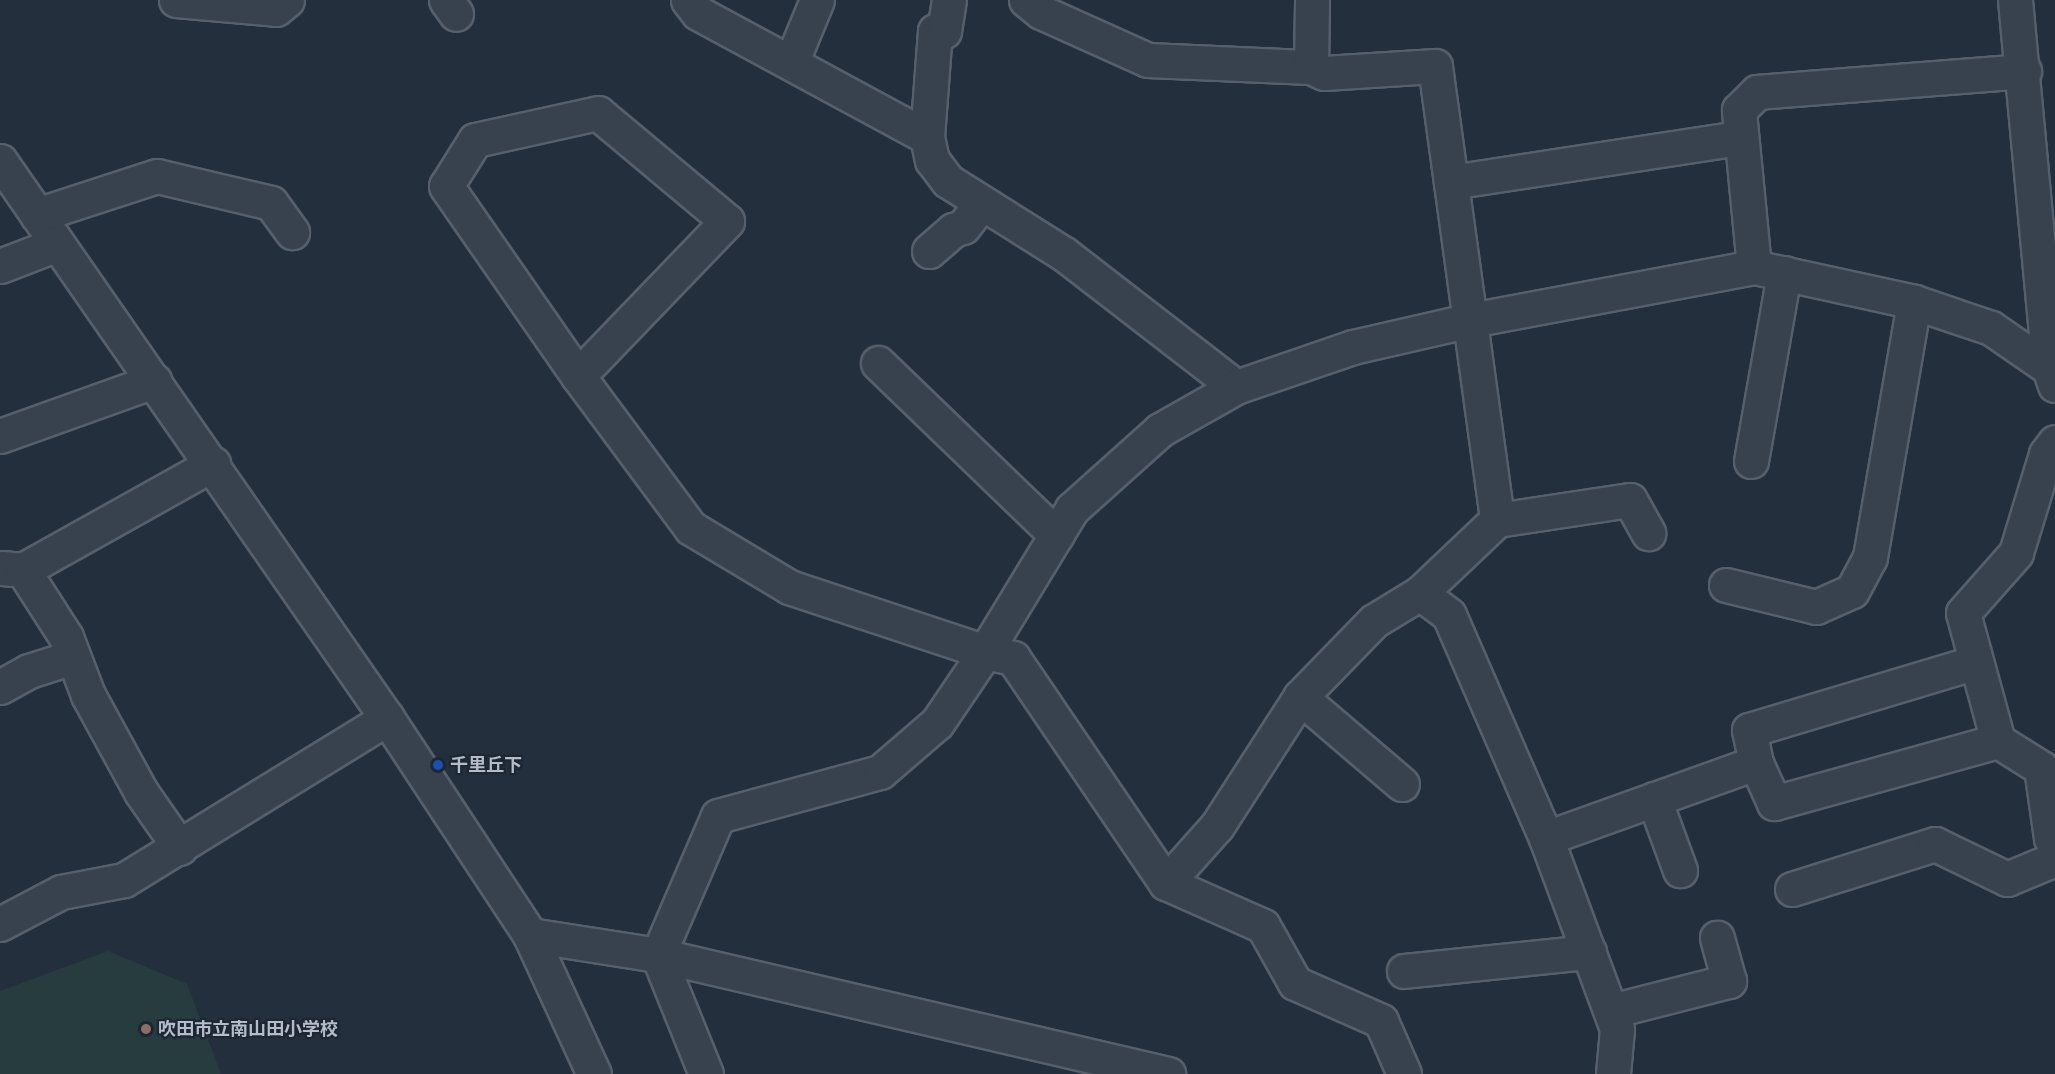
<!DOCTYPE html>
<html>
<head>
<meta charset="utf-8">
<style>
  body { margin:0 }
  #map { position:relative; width:2055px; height:1074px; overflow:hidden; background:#242f3e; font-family:"Work Sans","Noto Sans JP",sans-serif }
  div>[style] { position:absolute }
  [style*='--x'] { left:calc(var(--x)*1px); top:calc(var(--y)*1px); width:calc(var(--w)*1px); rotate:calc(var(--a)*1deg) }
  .green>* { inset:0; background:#263c3f }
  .roads { filter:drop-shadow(2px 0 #565f6c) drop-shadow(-2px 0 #565f6c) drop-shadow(0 2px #565f6c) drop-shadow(0 -2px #565f6c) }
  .minor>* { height:33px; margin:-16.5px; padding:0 16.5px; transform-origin:16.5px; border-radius:16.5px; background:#38414e }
  .dots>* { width:16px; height:16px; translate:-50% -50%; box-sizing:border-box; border:3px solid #1d2633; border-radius:50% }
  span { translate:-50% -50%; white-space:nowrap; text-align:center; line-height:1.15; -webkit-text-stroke:4.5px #1d2633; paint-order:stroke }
  .poi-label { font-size:18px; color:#b4bcc9; font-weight:700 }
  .left { translate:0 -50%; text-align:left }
</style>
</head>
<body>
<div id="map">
  <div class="green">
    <i style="clip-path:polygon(108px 951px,187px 984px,221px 1074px,0 1074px,0 991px)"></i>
  </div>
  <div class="roads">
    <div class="minor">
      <i style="--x:176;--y:0;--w:100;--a:5.1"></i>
      <i style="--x:276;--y:9;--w:14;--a:-39"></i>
      <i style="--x:446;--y:0;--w:17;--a:54"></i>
      <i style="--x:688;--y:0;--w:16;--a:52"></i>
      <i style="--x:698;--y:13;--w:260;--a:28.4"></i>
      <i style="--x:927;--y:137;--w:24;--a:78"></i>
      <i style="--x:932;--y:160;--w:26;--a:53"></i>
      <i style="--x:948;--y:181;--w:137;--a:32.2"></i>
      <i style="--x:1064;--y:254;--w:217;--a:37.7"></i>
      <i style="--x:1026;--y:0;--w:19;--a:39"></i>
      <i style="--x:1041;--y:12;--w:117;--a:24.2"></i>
      <i style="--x:1148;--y:60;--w:163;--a:2.5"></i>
      <i style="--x:1311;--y:67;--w:14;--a:25"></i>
      <i style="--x:1324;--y:73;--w:111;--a:-3.6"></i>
      <i style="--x:1435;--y:66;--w:458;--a:82.2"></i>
      <i style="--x:2015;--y:0;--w:370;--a:84.7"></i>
      <i style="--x:791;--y:63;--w:68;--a:-67.6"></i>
      <i style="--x:1311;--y:67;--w:67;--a:-89.1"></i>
      <i style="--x:927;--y:137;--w:106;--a:-85.7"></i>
      <i style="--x:935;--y:31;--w:9;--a:0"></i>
      <i style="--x:944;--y:31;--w:31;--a:-81"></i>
      <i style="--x:0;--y:161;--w:678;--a:55.21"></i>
      <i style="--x:387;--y:718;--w:260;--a:56.6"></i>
      <i style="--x:530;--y:935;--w:153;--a:65.3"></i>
      <i style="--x:1451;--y:182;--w:292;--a:-8.7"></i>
      <i style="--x:37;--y:215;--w:126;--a:-18"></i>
      <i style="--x:157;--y:176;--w:117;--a:13.3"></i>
      <i style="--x:271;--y:203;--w:36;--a:54"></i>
      <i style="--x:929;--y:251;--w:32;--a:-41"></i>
      <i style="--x:953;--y:230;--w:10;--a:-17"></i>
      <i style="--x:963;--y:227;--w:29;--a:-52"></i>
      <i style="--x:0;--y:266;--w:61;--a:-21.1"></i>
      <i style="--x:1754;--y:267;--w:158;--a:-95.5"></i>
      <i style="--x:1739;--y:110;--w:25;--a:-45"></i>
      <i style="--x:1757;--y:92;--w:268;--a:-4.5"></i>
      <i style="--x:878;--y:363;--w:248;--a:44"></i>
      <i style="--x:578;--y:376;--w:215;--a:-46.1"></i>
      <i style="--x:727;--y:221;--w:168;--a:-140.1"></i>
      <i style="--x:598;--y:113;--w:126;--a:167.6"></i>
      <i style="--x:475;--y:140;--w:54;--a:122.2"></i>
      <i style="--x:446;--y:186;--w:231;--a:55.2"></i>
      <i style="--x:578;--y:376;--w:189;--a:53.4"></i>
      <i style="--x:691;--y:528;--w:114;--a:31"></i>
      <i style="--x:789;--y:587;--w:206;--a:18.3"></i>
      <i style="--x:985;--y:652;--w:29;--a:12"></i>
      <i style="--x:1013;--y:658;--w:272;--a:55.8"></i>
      <i style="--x:1166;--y:883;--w:106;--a:23.9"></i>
      <i style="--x:1263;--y:926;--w:65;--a:60.7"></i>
      <i style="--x:1295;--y:983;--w:94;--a:23.8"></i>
      <i style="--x:1381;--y:1021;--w:58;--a:66.5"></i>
      <i style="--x:0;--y:436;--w:164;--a:-19.7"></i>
      <i style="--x:2055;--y:442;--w:15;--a:127"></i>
      <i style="--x:2046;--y:454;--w:103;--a:106.9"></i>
      <i style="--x:2016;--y:553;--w:80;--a:131.5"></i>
      <i style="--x:1963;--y:613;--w:133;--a:74.7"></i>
      <i style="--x:1998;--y:741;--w:51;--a:32.1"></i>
      <i style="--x:2041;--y:768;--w:71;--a:81.9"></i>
      <i style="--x:2051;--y:838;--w:5;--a:37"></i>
      <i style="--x:1751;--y:461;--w:191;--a:-80"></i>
      <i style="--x:2;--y:568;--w:21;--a:5"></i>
      <i style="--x:23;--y:570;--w:218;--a:-29.2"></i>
      <i style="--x:23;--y:570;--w:80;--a:57.3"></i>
      <i style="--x:66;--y:637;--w:62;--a:69.2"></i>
      <i style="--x:88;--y:695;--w:111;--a:61.3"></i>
      <i style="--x:141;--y:792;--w:68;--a:55.1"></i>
      <i style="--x:1726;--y:585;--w:93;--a:13.7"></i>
      <i style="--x:1816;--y:607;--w:39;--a:-24"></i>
      <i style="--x:1852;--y:591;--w:38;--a:-62"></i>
      <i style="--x:1870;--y:557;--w:259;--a:-80.2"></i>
      <i style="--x:1420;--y:593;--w:36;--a:37"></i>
      <i style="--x:1449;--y:615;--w:243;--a:66.5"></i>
      <i style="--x:1546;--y:838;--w:204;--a:69.6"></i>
      <i style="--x:1617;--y:1029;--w:45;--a:95.1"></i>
      <i style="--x:1976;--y:662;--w:237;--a:163.3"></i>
      <i style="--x:1749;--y:730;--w:34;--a:78"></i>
      <i style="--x:1756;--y:763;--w:44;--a:65.8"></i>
      <i style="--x:1774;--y:803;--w:232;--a:-15.5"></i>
      <i style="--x:0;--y:687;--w:33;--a:-29"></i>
      <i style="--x:29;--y:671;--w:46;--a:-17.7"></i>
      <i style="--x:1300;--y:697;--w:134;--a:40.5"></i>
      <i style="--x:1654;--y:799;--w:76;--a:69.9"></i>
      <i style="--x:1546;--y:838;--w:223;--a:-19.7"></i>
      <i style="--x:1166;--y:883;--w:76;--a:-48.2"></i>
      <i style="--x:1217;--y:826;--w:153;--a:-57.2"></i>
      <i style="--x:1300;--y:697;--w:106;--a:-45.8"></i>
      <i style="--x:1374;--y:621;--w:54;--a:-31.3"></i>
      <i style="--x:1420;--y:593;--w:106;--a:-43.5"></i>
      <i style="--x:1497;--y:520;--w:134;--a:-8.6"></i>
      <i style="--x:1630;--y:500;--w:38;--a:61"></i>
      <i style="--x:1792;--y:889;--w:150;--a:-17.5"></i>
      <i style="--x:1935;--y:844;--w:80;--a:25.9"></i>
      <i style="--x:2007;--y:879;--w:52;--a:-22.6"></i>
      <i style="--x:0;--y:924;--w:69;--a:-27.7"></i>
      <i style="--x:61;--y:892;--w:64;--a:-10.8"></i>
      <i style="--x:124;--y:880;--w:309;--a:-31.6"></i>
      <i style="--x:530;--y:935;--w:130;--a:8.9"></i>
      <i style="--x:658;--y:955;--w:524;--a:13.13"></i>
      <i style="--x:1404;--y:971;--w:186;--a:-5.9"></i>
      <i style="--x:1611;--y:1011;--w:122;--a:-14.3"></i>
      <i style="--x:1729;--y:981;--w:45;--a:-105.6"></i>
      <i style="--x:706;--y:1074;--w:128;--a:-112"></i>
      <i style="--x:658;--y:955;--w:151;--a:-66.7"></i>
      <i style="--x:718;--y:816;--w:168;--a:-15.2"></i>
      <i style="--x:880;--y:772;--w:75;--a:-40.7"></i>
      <i style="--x:937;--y:723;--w:86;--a:-55.9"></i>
      <i style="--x:985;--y:652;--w:167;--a:-58.7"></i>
      <i style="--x:1072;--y:509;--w:118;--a:-41.9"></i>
      <i style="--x:1160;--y:430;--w:87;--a:-29.5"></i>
      <i style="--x:1236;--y:387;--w:124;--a:-18.9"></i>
      <i style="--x:1353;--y:347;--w:121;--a:-12.9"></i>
      <i style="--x:1471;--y:320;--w:288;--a:-10.6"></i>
      <i style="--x:1754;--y:267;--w:164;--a:12.3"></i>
      <i style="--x:1914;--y:302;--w:81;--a:18.7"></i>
      <i style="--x:1991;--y:328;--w:70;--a:34.6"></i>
      <i style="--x:2049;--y:368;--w:18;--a:71"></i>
    </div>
  </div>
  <div class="dots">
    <i style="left:438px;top:765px;background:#1a4fb4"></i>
    <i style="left:146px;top:1029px;background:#8d6e63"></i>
  </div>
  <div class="poi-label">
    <span class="left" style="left:450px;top:765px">千里丘下</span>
    <span class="left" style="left:158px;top:1029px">吹田市立南山田小学校</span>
  </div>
</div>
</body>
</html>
